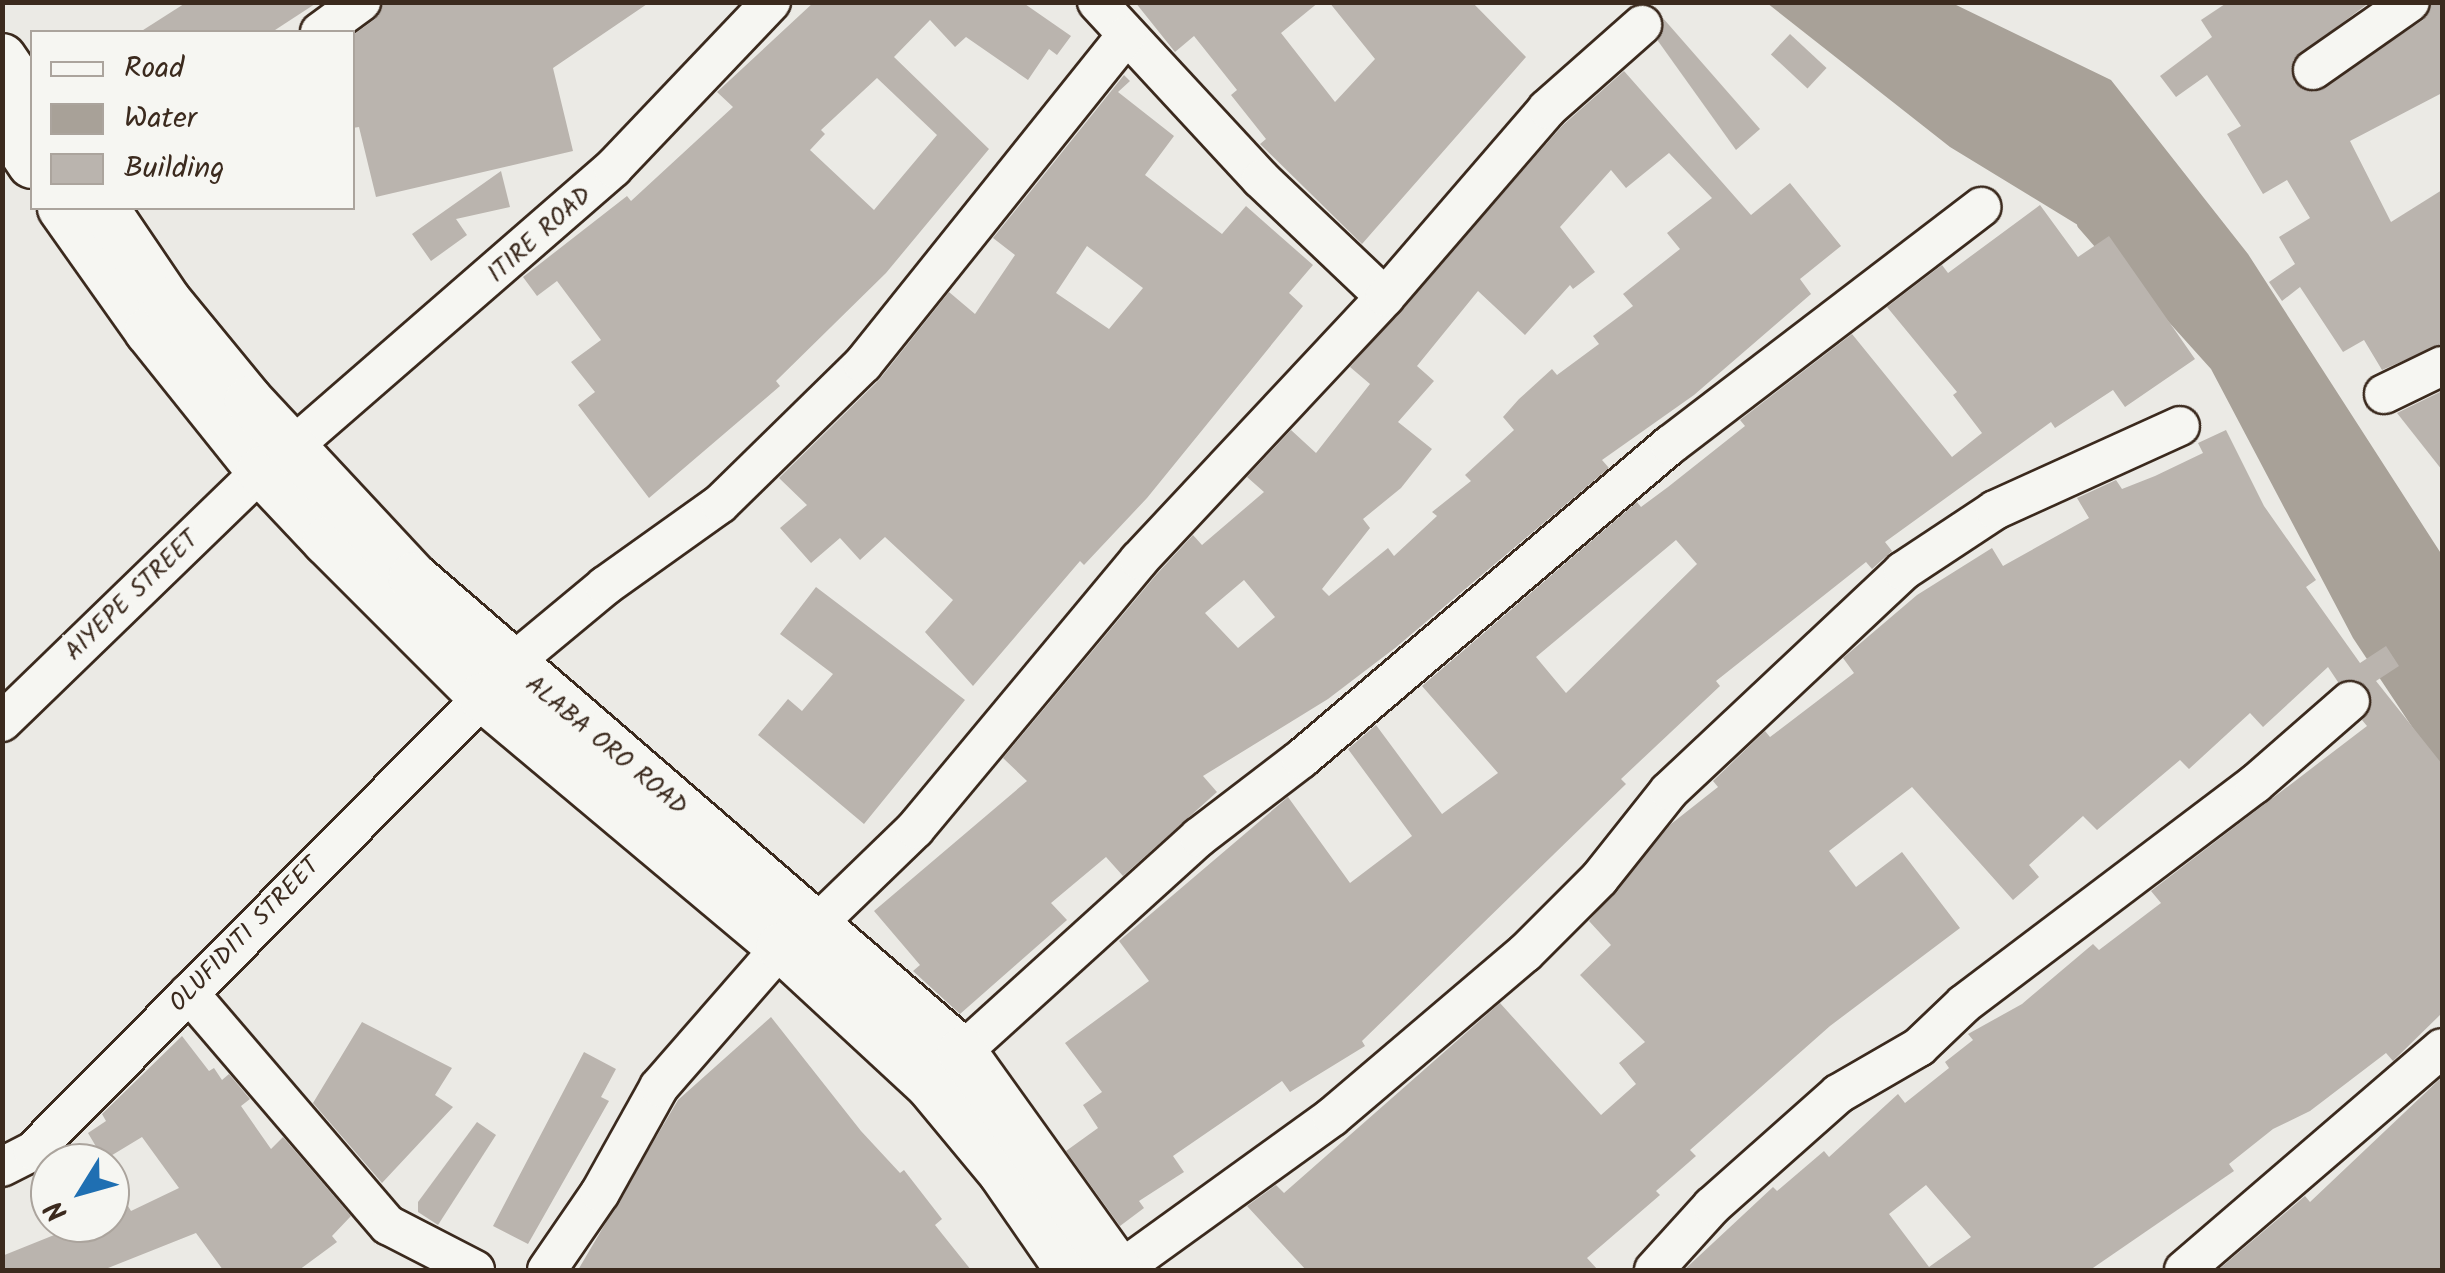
<!DOCTYPE html>
<html>
<head>
<meta charset="utf-8">
<style>
  body { margin:0 }
  #map { position:relative; width:2445px; height:1273px; overflow:hidden; background:#ebeae5; font-family:Kalam,sans-serif }
  div>[style] { position:absolute }
  [style*='--x'] { left:calc(var(--x)*1px); top:calc(var(--y)*1px); width:calc(var(--w)*1px); rotate:calc(var(--a)*1deg) }
  .water>* { inset:0; background:#a8a198 }
  .stream>* { height:9px; margin:-4.5px; padding:0 4.5px; transform-origin:4.5px; border-radius:4.5px; background:#a8a198 }
  .building>* { inset:0; background:#bab4ae; transform-origin:0 0 }
  .roads { filter:drop-shadow(2px 0 #3b2a1e) drop-shadow(-2px 0 #3b2a1e) drop-shadow(0 2px #3b2a1e) drop-shadow(0 -2px #3b2a1e) }
  .minor>* { height:38px; margin:-19px; padding:0 19px; transform-origin:19px; border-radius:19px; background:#f6f6f2 }
  .major>* { height:48px; margin:-24px; padding:0 24px; transform-origin:24px; border-radius:24px; background:#f6f6f2 }
  span { translate:-50% -50%; white-space:nowrap; text-align:center; line-height:1.15; -webkit-text-stroke:8px #f6f6f2; paint-order:stroke }
  .street-label { font-size:25px; color:#3b2a1e }
  .frame { position:absolute; inset:0; border:5px solid #3b2a1e; pointer-events:none }
  .legend { position:absolute; left:30px; top:30px; width:325px; height:180px; box-sizing:border-box; background:#f6f6f2; border:2px solid #aba49d; margin:0; padding:12px 18px; list-style:none; font-size:30px; color:#3b2a1e }
  .legend li { display:flex; align-items:center; gap:20px; height:50px }
  .legend b { width:50px; border:2px solid #aba49d }
  .north { position:absolute; left:30px; top:1143px; width:100px; height:100px; box-sizing:border-box; background:#f6f6f2; border:2px solid #aba49d; border-radius:50%; rotate:233deg; font-size:28px; font-weight:700; line-height:40px; text-align:center; color:#3b2a1e }
  .north::after { content:''; display:block; margin:auto; width:35px; height:45px; background:#1f6fb2; clip-path:polygon(50% 0,100% 100%,50% 72%,0 100%) }
</style>
</head>
<body>
<div id="map">
  <div class="water">
    <i style="clip-path:polygon(1767px 3px,1952px 3px,2111px 80px,2248px 254px,2442px 555px,2442px 772px,2353px 638px,2211px 369px,2086px 230px,1950px 147px)"></i>
  </div>
  <div class="stream">
    <i style="--x:2081;--y:224;--w:35;--a:49"></i>
  </div>
  <div class="building">
    <i style="clip-path:polygon(187px 2px,318px 2px,272px 32px,140px 32px)"></i>
    <i style="clip-path:polygon(383px 2px,650px 2px,553px 68px,573px 151px,376px 197px,359px 127px,352px 128px,352px 36px,375px 19px)"></i>
    <i style="clip-path:polygon(evenodd,814px 2px,1022px 2px,1071px 36px,1057px 55px,1049px 49px,1028px 80px,966px 37px,955px 47px,930px 20px,894px 57px,989px 149px,886px 273px,776px 381px,780px 386px,649px 498px,578px 405px,595px 392px,571px 362px,601px 340px,557px 281px,537px 296px,523px 277px,627px 196px,631px 201px,733px 107px,717px 92px,814px 2px,877px 78px,937px 135px,874px 210px,810px 150px,825px 134px,821px 130px,877px 78px)"></i>
    <i style="clip-path:polygon(1135px 2px,1319px 2px,1281px 33px,1335px 102px,1375px 59px,1329px 2px,1472px 2px,1526px 57px,1362px 244px,1260px 144px,1266px 139px,1231px 95px,1237px 90px,1194px 36px,1175px 52px)"></i>
    <i style="clip-path:polygon(2228px 2px,2370px 2px,2293px 60px,2294px 82px,2314px 92px,2423px 20px,2432px 2px,2442px 2px,2442px 93px,2350px 141px,2391px 222px,2442px 190px,2442px 344px,2382px 370px,2364px 340px,2343px 352px,2300px 287px,2282px 301px,2269px 282px,2295px 264px,2279px 237px,2310px 218px,2287px 180px,2263px 194px,2227px 134px,2241px 126px,2207px 75px,2176px 97px,2160px 76px,2212px 37px,2201px 20px)"></i>
    <i style="clip-path:polygon(1662px 17px,1760px 129px,1736px 150px,1658px 41px)"></i>
    <i style="left:1790px;top:34px;width:50px;height:28px;rotate:43deg"></i>
    <i style="clip-path:polygon(evenodd,1624px 71px,1751px 215px,1790px 183px,1841px 246px,1800px 279px,1811px 294px,1694px 395px,1602px 460px,1609px 468px,1395px 648px,1328px 699px,1203px 776px,1217px 792px,1123px 876px,1106px 857px,1051px 903px,1067px 920px,960px 1014px,913px 971px,920px 965px,874px 911px,1027px 781px,1003px 758px,1156px 575px,1193px 535px,1202px 545px,1264px 492px,1247px 477px,1291px 430px,1316px 453px,1370px 384px,1350px 367px,1563px 125px,1624px 71px,1669px 153px,1712px 198px,1667px 233px,1680px 249px,1623px 294px,1633px 306px,1593px 336px,1599px 344px,1557px 375px,1552px 369px,1519px 399px,1503px 417px,1514px 430px,1465px 475px,1471px 481px,1432px 512px,1437px 516px,1394px 556px,1388px 548px,1329px 596px,1322px 589px,1370px 528px,1363px 519px,1401px 488px,1432px 449px,1398px 422px,1434px 381px,1417px 366px,1478px 291px,1525px 335px,1570px 285px,1573px 289px,1595px 272px,1560px 227px,1611px 170px,1626px 188px,1669px 153px,1624px 71px,1244px 580px,1275px 617px,1238px 648px,1205px 613px,1244px 580px)"></i>
    <i style="clip-path:polygon(evenodd,1124px 75px,1130px 81px,1118px 92px,1174px 136px,1145px 175px,1222px 234px,1246px 206px,1313px 265px,1289px 293px,1303px 306px,1147px 498px,1084px 565px,1080px 561px,973px 686px,925px 632px,953px 600px,885px 537px,860px 560px,840px 538px,811px 563px,780px 528px,807px 505px,779px 478px,879px 380px,949px 292px,975px 314px,1015px 255px,993px 238px,1124px 75px,1087px 246px,1143px 288px,1109px 329px,1056px 293px,1087px 246px)"></i>
    <i style="clip-path:polygon(501px 171px,510px 207px,456px 219px,467px 235px,431px 261px,412px 234px)"></i>
    <i style="clip-path:polygon(evenodd,2040px 205px,2078px 257px,2109px 236px,2195px 359px,2125px 407px,2113px 390px,2055px 428px,2051px 422px,1885px 542px,1892px 551px,1872px 569px,1866px 562px,1716px 681px,1720px 686px,1621px 779px,1626px 784px,1362px 1041px,1365px 1046px,1290px 1092px,1282px 1081px,1173px 1156px,1184px 1172px,1139px 1201px,1144px 1208px,1120px 1226px,1066px 1151px,1098px 1128px,1083px 1105px,1102px 1092px,1065px 1043px,1149px 981px,1119px 941px,1288px 797px,1350px 883px,1412px 836px,1348px 749px,1376px 725px,1442px 814px,1498px 773px,1422px 686px,1637px 502px,1641px 507px,1668px 487px,1745px 426px,1740px 420px,1852px 334px,1952px 457px,1982px 433px,1953px 395px,1957px 392px,1887px 307px,1942px 265px,1948px 273px,2040px 205px,1676px 540px,1697px 564px,1566px 693px,1536px 657px,1676px 540px)"></i>
    <i style="clip-path:polygon(2442px 391px,2442px 470px,2397px 413px)"></i>
    <i style="clip-path:polygon(evenodd,2226px 430px,2264px 506px,2316px 580px,2306px 587px,2360px 663px,2386px 646px,2399px 666px,2376px 681px,2442px 764px,2442px 1013px,2393px 1061px,2386px 1053px,2310px 1111px,2273px 1129px,2229px 1164px,2234px 1171px,2090px 1270px,1684px 1270px,1773px 1187px,1777px 1191px,1824px 1151px,1829px 1157px,1898px 1094px,1905px 1103px,1949px 1068px,1945px 1062px,1973px 1040px,1968px 1034px,2022px 1004px,2093px 944px,2099px 950px,2161px 903px,2151px 891px,2367px 726px,2362px 720px,2371px 707px,2367px 687px,2356px 680px,2338px 682px,2328px 667px,2263px 727px,2250px 713px,2189px 769px,2180px 760px,2097px 830px,2083px 816px,2029px 865px,2039px 877px,2013px 900px,1912px 787px,1829px 851px,1856px 887px,1902px 852px,1960px 928px,1830px 1026px,1690px 1150px,1696px 1156px,1656px 1191px,1660px 1195px,1587px 1258px,1598px 1270px,1306px 1270px,1247px 1206px,1276px 1185px,1284px 1193px,1500px 1003px,1601px 1115px,1636px 1084px,1619px 1063px,1645px 1042px,1580px 975px,1611px 945px,1589px 921px,1671px 824px,1718px 787px,1713px 781px,1765px 731px,1770px 737px,1854px 673px,1843px 658px,1917px 595px,1992px 548px,2003px 566px,2089px 518px,2077px 498px,2116px 480px,2122px 489px,2155px 476px,2203px 453px,2198px 443px,2226px 430px,1926px 1185px,1971px 1237px,1929px 1267px,1889px 1214px,1926px 1185px)"></i>
    <i style="clip-path:polygon(816px 587px,965px 700px,864px 824px,758px 735px,788px 699px,802px 711px,833px 674px,780px 634px)"></i>
    <i style="clip-path:polygon(771px 1017px,861px 1131px,900px 1173px,904px 1170px,942px 1219px,935px 1225px,971px 1270px,578px 1270px,678px 1100px)"></i>
    <i style="clip-path:polygon(362px 1022px,452px 1068px,435px 1095px,453px 1107px,382px 1183px,313px 1103px)"></i>
    <i style="clip-path:polygon(182px 1036px,209px 1071px,214px 1068px,222px 1080px,229px 1074px,250px 1099px,241px 1106px,271px 1149px,283px 1137px,351px 1216px,332px 1236px,337px 1242px,299px 1270px,223px 1270px,196px 1233px,103px 1270px,2px 1270px,2px 1256px,84px 1223px,110px 1223px,110px 1176px,131px 1211px,179px 1188px,142px 1137px,104px 1160px,88px 1133px,106px 1121px,102px 1114px)"></i>
    <i style="clip-path:polygon(584px 1052px,616px 1069px,601px 1097px,609px 1101px,528px 1244px,493px 1226px)"></i>
    <i style="clip-path:polygon(2442px 1077px,2442px 1270px,2218px 1270px,2305px 1196px,2310px 1202px)"></i>
    <i style="clip-path:polygon(477px 1122px,496px 1135px,438px 1225px,418px 1212px,418px 1202px)"></i>
  </div>
  <div class="roads">
    <div class="minor">
      <i style="--x:1097;--y:2;--w:241;--a:47.2"></i>
      <i style="--x:1261;--y:179;--w:171;--a:43.6"></i>
      <i style="--x:320;--y:32;--w:51;--a:-36.2"></i>
      <i style="--x:2313;--y:70;--w:118;--a:-35"></i>
      <i style="--x:2384;--y:394;--w:64;--a:-25.8"></i>
      <i style="--x:291;--y:448;--w:427;--a:-41"></i>
      <i style="--x:613;--y:168;--w:229;--a:-46.4"></i>
      <i style="--x:510;--y:665;--w:124;--a:-39.7"></i>
      <i style="--x:605;--y:586;--w:141;--a:-35.5"></i>
      <i style="--x:720;--y:504;--w:200;--a:-44.4"></i>
      <i style="--x:863;--y:364;--w:420;--a:-51.3"></i>
      <i style="--x:2;--y:722;--w:361;--a:-44.1"></i>
      <i style="--x:819;--y:922;--w:134;--a:-44.1"></i>
      <i style="--x:915;--y:829;--w:350;--a:-50.2"></i>
      <i style="--x:1139;--y:560;--w:360;--a:-46.9"></i>
      <i style="--x:1385;--y:297;--w:248;--a:-49.2"></i>
      <i style="--x:1547;--y:109;--w:127;--a:-41.5"></i>
      <i style="--x:189;--y:993;--w:306;--a:49.4"></i>
      <i style="--x:388;--y:1225;--w:98;--a:27.3"></i>
      <i style="--x:962;--y:1052;--w:320;--a:-42.2"></i>
      <i style="--x:1199;--y:837;--w:128;--a:-37.4"></i>
      <i style="--x:1301;--y:759;--w:485;--a:-40.4"></i>
      <i style="--x:1670;--y:445;--w:392;--a:-37.4"></i>
      <i style="--x:2;--y:1167;--w:35;--a:-27"></i>
      <i style="--x:33;--y:1151;--w:639;--a:-45.25"></i>
      <i style="--x:547;--y:1270;--w:93;--a:-55.5"></i>
      <i style="--x:600;--y:1193;--w:121;--a:-60.9"></i>
      <i style="--x:659;--y:1087;--w:186;--a:-48.9"></i>
      <i style="--x:1120;--y:1270;--w:261;--a:-35.8"></i>
      <i style="--x:1332;--y:1117;--w:253;--a:-40.4"></i>
      <i style="--x:1525;--y:953;--w:105;--a:-45"></i>
      <i style="--x:1599;--y:879;--w:112;--a:-51.5"></i>
      <i style="--x:1669;--y:791;--w:321;--a:-43.2"></i>
      <i style="--x:1903;--y:571;--w:110;--a:-33.5"></i>
      <i style="--x:1995;--y:510;--w:203;--a:-24.4"></i>
      <i style="--x:1654;--y:1270;--w:86;--a:-47.8"></i>
      <i style="--x:1712;--y:1206;--w:169;--a:-41.6"></i>
      <i style="--x:1838;--y:1094;--w:94;--a:-30.1"></i>
      <i style="--x:1919;--y:1047;--w:62;--a:-43.7"></i>
      <i style="--x:1964;--y:1004;--w:365;--a:-37.1"></i>
      <i style="--x:2255;--y:784;--w:126;--a:-41.1"></i>
      <i style="--x:2184;--y:1270;--w:340;--a:-40.7"></i>
    </div>
    <div class="major">
      <i style="--x:2;--y:58;--w:53;--a:55.7"></i>
      <i style="--x:30;--y:98;--w:35;--a:143"></i>
      <i style="--x:2;--y:119;--w:54;--a:56.3"></i>
      <i style="--x:62;--y:208;--w:151;--a:54.7"></i>
      <i style="--x:149;--y:331;--w:179;--a:51.3"></i>
      <i style="--x:261;--y:471;--w:96;--a:46.7"></i>
      <i style="--x:327;--y:541;--w:221;--a:45"></i>
      <i style="--x:483;--y:697;--w:389;--a:40"></i>
      <i style="--x:781;--y:947;--w:203;--a:42.8"></i>
      <i style="--x:930;--y:1085;--w:114;--a:50.3"></i>
      <i style="--x:1003;--y:1173;--w:118;--a:55.4"></i>
      <i style="--x:104;--y:208;--w:112;--a:55.9"></i>
      <i style="--x:167;--y:301;--w:129;--a:50.6"></i>
      <i style="--x:249;--y:401;--w:241;--a:47"></i>
      <i style="--x:413;--y:577;--w:726;--a:40.87"></i>
      <i style="--x:962;--y:1052;--w:268;--a:54.4"></i>
    </div>
  </div>
  <div class="street-label">
    <span style="left:540px;top:235px;rotate:-42deg">ITIRE ROAD</span>
    <span style="left:132px;top:596px;rotate:-44deg">AIYEPE STREET</span>
    <span style="left:606px;top:746px;rotate:40deg">ALABA ORO ROAD</span>
    <span style="left:245px;top:935px;rotate:-46deg">OLUFIDITI STREET</span>
  </div>
  <div class="frame"></div>
  <ul class="legend">
  <li><b style="height:12px;background:#f6f6f2"></b>Road</li>
  <li><b style="height:28px;background:#a8a198"></b>Water</li>
  <li><b style="height:28px;background:#bab4ae"></b>Building</li>
  </ul>
  <div class="north">N</div>
</div>
</body>
</html>
